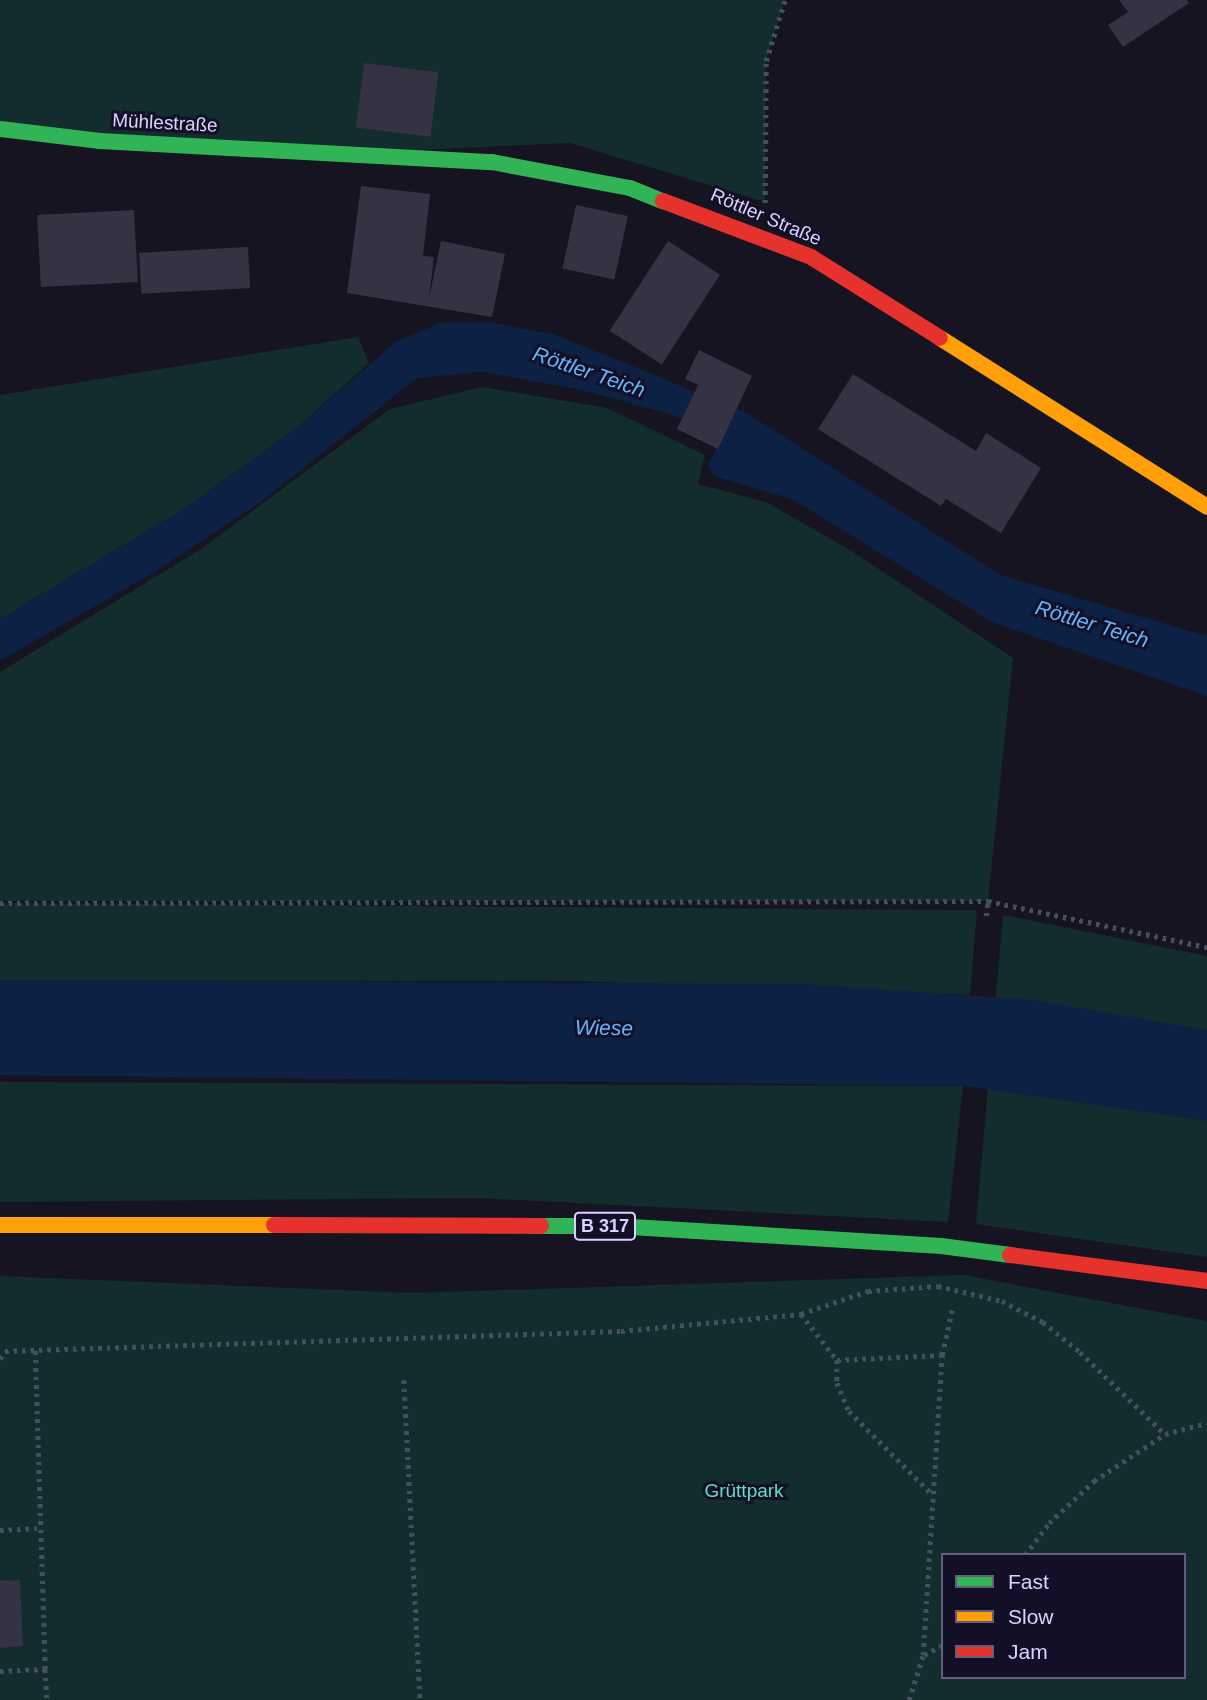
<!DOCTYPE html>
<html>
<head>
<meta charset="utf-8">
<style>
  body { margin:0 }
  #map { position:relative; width:1207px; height:1700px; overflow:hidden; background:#161421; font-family:Arial,sans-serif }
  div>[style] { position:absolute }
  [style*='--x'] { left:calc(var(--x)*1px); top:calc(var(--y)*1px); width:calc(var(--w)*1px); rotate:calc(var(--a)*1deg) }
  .green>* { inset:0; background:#132c2d }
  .water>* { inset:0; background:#0d2144 }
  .building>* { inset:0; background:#343243; transform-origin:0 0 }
  .path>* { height:4.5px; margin-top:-2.25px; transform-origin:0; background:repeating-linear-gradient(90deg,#44505f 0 3.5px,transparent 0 8.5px) }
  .fast>* { height:16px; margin:-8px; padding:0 8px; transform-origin:8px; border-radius:8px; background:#30b455 }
  .slow>* { height:16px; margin:-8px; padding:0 8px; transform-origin:8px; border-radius:8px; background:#ff9f0a }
  .jam>* { height:16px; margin:-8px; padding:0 8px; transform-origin:8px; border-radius:8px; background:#e5322d }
  span { translate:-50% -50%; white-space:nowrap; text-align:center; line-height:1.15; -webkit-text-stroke:6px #130f26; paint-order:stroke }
  .shield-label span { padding:2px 5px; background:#130f26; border:2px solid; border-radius:5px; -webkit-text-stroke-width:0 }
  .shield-label { font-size:18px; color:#d9d4ff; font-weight:700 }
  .street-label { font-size:19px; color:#d9d4ff }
  .park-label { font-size:19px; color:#5fe0c0 }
  .water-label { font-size:21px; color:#62b6ff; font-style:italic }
  .legend { position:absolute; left:941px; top:1553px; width:245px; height:126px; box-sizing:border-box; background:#130f26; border:2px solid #625e7d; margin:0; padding:9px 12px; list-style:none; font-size:21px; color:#d9d4ff }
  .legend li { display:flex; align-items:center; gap:14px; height:35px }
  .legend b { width:35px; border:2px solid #625e7d }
</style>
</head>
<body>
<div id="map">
  <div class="green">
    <i style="clip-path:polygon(0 0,785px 0,766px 61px,765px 202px,570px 143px,328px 154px,0 129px)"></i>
    <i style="clip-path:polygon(358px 337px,369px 363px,298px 427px,184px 509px,0 619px,0 395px)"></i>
    <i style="clip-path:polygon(482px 387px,607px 408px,705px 455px,698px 484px,766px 502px,850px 550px,1013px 658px,988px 901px,0 901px,0 672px,201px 549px,390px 409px)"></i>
    <i style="clip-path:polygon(0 903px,977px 910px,970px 995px,574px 981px,0 980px)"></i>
    <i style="clip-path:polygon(1003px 915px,1207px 956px,1207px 1257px,976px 1224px)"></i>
    <i style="clip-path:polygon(0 1082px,963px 1086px,948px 1222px,478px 1198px,0 1202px)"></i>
    <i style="clip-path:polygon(evenodd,963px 1275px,1207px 1321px,1207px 1700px,0 1700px,0 1276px,413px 1293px,963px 1275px,943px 1555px,1184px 1555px,1184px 1677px,943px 1677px,943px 1555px)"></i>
  </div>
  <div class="water">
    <i style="clip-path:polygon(488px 322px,553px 334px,745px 412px,1000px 575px,1207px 636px,1207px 696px,992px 622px,794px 500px,715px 476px,708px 466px,723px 436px,670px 414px,578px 389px,482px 372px,417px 378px,259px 503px,156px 571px,0 661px,0 619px,184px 509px,298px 427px,397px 341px,440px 323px)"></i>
    <i style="clip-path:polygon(0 980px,804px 984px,1033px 1000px,1207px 1030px,1207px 1121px,963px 1086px,0 1075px)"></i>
  </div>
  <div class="building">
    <i style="clip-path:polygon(1119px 0,1187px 0,1189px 3px,1123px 47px,1108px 25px,1128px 12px)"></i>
    <i style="left:364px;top:63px;width:75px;height:65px;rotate:7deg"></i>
    <i style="clip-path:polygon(361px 186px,430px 194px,423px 256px,434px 257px,429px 298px,441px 241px,505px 254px,492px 317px,347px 293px)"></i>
    <i style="left:576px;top:205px;width:53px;height:65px;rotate:12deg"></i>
    <i style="left:134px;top:210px;width:72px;height:97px;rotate:87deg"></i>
    <i style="left:668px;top:241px;width:62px;height:107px;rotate:33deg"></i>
    <i style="left:248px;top:247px;width:41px;height:109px;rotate:87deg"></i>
    <i style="clip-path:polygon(699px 350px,752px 376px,718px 449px,677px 429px,698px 385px,685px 379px)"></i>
    <i style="clip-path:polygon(853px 374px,976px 451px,986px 433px,1041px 468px,1001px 533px,946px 499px,941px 506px,818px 429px)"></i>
    <i style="clip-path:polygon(20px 1580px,23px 1646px,0 1648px,0 1581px)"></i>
  </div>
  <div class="path">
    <i style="--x:765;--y:203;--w:142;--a:-89.6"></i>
    <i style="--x:766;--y:61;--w:64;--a:-72.7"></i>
    <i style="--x:0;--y:903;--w:988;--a:-0.12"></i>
    <i style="--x:988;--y:901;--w:224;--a:11.9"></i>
    <i style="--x:986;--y:916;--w:15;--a:-82"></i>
    <i style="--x:801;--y:1314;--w:58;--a:52"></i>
    <i style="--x:837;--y:1360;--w:105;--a:-2.7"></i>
    <i style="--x:0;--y:1359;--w:9;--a:-58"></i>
    <i style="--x:5;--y:1351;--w:616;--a:-1.86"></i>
    <i style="--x:621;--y:1331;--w:181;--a:-5.4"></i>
    <i style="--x:801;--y:1314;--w:71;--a:-18.9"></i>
    <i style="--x:868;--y:1291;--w:70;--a:-4.1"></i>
    <i style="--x:938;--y:1286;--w:66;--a:13.2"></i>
    <i style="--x:1002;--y:1301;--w:46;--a:27.1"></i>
    <i style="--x:1043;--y:1322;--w:48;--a:39"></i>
    <i style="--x:1080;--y:1352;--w:118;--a:44"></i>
    <i style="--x:1165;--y:1434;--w:43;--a:-14.7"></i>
    <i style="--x:837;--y:1360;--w:23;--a:90"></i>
    <i style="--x:837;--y:1383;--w:30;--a:67"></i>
    <i style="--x:849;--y:1411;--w:115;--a:45"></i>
    <i style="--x:404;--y:1380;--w:320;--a:87.1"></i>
    <i style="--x:0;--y:1530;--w:37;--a:-3"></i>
    <i style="--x:1025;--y:1555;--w:40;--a:-53"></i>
    <i style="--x:1049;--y:1523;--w:62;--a:-43"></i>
    <i style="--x:1094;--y:1481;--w:85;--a:-33.5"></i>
    <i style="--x:924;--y:1655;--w:21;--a:-28"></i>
    <i style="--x:45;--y:1669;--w:31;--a:86"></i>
    <i style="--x:0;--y:1671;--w:45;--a:-2.5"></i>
    <i style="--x:45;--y:1669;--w:319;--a:-91.8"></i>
    <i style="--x:909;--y:1700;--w:47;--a:-72.7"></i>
    <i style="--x:923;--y:1655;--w:301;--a:-86.4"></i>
    <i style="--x:942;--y:1355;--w:46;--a:-77.5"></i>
  </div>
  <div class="fast">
    <i style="--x:0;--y:129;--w:101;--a:6.8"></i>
    <i style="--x:100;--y:141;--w:393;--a:3.1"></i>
    <i style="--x:492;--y:162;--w:140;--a:10.7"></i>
    <i style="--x:630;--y:188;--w:35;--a:22"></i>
    <i style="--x:541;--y:1226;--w:74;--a:0"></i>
    <i style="--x:615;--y:1226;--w:327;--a:3.5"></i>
    <i style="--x:941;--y:1246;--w:70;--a:7.4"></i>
  </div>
  <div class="slow">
    <i style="--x:940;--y:338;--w:316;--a:32.3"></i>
    <i style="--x:0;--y:1225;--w:274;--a:0"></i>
  </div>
  <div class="jam">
    <i style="--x:663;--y:201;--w:158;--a:20.7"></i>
    <i style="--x:811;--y:257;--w:152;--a:32.1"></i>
    <i style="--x:274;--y:1225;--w:267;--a:0.2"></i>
    <i style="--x:1010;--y:1255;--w:199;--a:7.5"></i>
  </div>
  <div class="shield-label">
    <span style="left:605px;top:1226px">B 317</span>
  </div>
  <div class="street-label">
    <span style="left:165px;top:123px;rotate:3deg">Mühlestraße</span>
    <span style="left:766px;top:217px;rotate:23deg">Röttler Straße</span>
  </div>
  <div class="park-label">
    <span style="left:744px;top:1491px">Grüttpark</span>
  </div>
  <div class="water-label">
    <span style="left:589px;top:372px;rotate:19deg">Röttler Teich</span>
    <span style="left:1092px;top:624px;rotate:17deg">Röttler Teich</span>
    <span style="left:604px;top:1028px;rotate:1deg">Wiese</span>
  </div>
  <ul class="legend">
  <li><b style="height:9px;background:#30b455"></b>Fast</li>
  <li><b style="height:9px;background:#ff9f0a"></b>Slow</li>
  <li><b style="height:9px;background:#e5322d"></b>Jam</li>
  </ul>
</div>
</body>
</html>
